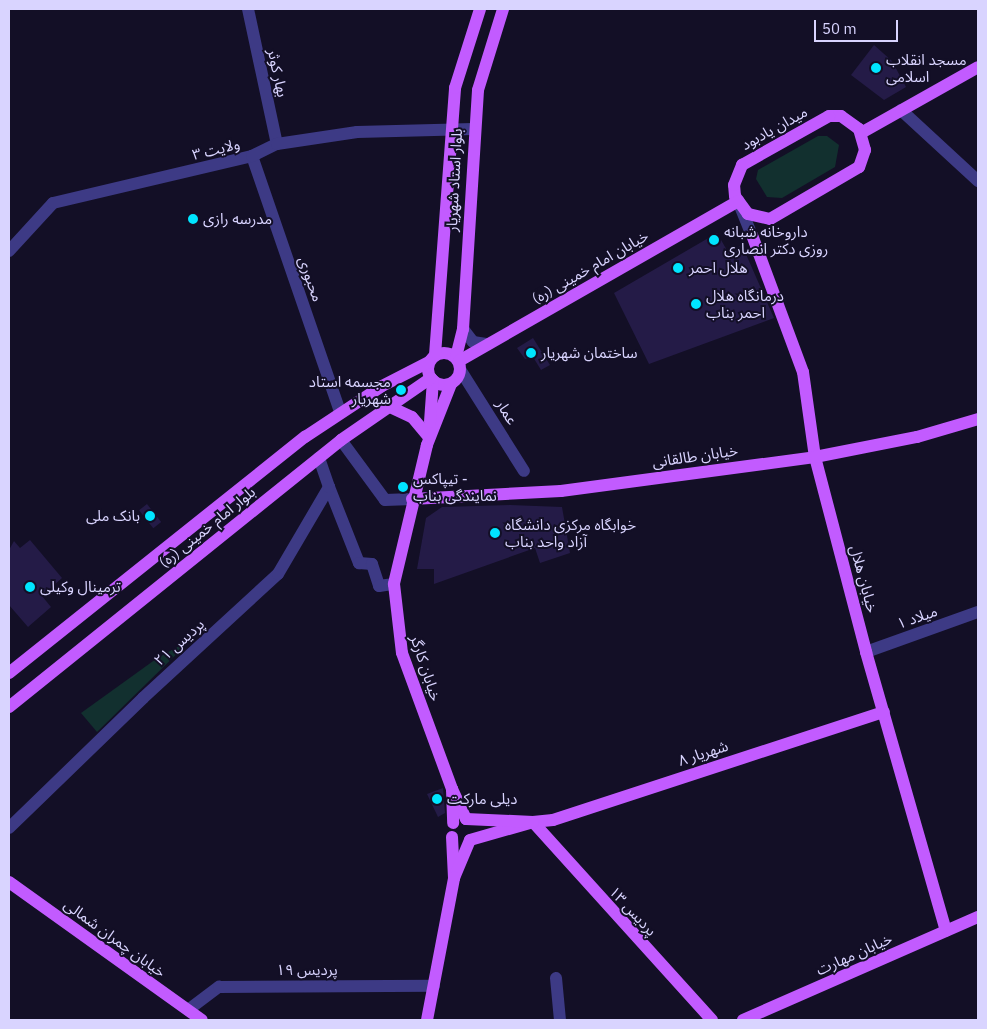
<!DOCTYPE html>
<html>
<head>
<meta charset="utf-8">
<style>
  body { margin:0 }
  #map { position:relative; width:987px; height:1029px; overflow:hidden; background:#130f26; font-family:"IBM Plex Sans","Noto Sans Arabic",sans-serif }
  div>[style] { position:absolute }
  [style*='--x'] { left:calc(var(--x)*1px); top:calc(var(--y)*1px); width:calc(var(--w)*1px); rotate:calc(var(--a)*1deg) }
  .green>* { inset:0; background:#12302f }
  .building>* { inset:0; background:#241b47; transform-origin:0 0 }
  .minor>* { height:12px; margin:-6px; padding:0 6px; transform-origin:6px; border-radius:6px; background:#3d3a85 }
  .major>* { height:12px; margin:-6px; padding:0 6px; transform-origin:6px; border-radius:6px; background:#c25bff }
  .major>.ring { margin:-6px; padding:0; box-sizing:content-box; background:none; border:12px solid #c25bff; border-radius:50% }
  .dots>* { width:14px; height:14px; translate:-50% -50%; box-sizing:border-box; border:2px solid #130f26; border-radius:50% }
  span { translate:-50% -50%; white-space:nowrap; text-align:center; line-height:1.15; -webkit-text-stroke:4px #130f26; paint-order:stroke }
  .poi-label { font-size:15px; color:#d9d4ff }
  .left { translate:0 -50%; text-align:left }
  .right { translate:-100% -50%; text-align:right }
  .street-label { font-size:15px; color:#d9d4ff }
  .frame { position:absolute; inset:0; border:10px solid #d9d4ff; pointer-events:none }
  .scale { position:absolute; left:814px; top:20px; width:84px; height:22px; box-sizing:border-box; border:2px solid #d9d4ff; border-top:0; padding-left:6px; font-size:15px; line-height:18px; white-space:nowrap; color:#d9d4ff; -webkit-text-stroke:4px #130f26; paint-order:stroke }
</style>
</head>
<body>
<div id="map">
  <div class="green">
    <i style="clip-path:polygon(818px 136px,827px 136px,839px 145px,835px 167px,782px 198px,767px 197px,756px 179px,758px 170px)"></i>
    <i style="clip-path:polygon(193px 638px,97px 732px,81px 713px,156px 659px)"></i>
  </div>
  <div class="building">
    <i style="clip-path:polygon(874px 45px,892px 61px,906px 87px,884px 100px,851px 75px)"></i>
    <i style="clip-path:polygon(717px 233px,728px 252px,742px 245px,774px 318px,649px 364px,614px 293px)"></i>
    <i style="clip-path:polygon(533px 338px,550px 365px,541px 370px,533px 357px,525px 359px,517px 348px)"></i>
    <i style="left:147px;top:504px;width:23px;height:10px;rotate:52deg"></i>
    <i style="clip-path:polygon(510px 505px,562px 507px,570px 553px,540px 563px,535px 548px,434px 584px,434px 569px,417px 569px,426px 518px,442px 507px)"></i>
    <i style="clip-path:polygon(30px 540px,62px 578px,42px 596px,51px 607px,28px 627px,9px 605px,9px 550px,14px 541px,20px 548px)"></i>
    <i style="clip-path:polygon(443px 788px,445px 813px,438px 817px,427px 794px)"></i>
  </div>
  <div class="minor">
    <i style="--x:248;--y:9;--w:138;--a:77.9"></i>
    <i style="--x:901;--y:110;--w:105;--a:42.7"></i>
    <i style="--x:252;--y:156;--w:271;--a:71"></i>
    <i style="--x:740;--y:206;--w:31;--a:68"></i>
    <i style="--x:9;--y:251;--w:65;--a:-47.5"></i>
    <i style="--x:53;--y:203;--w:204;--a:-13.3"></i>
    <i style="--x:252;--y:156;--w:28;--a:-26"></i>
    <i style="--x:277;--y:144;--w:81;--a:-8.5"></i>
    <i style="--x:357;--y:132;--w:116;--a:-1.5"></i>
    <i style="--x:463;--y:329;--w:16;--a:52"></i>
    <i style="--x:473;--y:342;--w:15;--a:8"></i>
    <i style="--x:461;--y:371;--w:118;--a:57.8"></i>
    <i style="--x:341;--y:440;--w:74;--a:53.7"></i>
    <i style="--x:385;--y:500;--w:27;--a:-2"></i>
    <i style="--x:329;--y:487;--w:82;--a:68.5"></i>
    <i style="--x:359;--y:563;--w:13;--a:4"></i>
    <i style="--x:372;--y:564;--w:23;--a:72"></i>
    <i style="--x:379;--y:586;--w:15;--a:-8"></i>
    <i style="--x:866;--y:652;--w:119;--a:-19.7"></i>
    <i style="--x:9;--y:828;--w:187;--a:-44.1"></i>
    <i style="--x:143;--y:698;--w:183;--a:-42.6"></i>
    <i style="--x:278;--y:574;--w:101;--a:-59.6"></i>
    <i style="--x:329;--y:487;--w:31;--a:-109"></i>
    <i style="--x:556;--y:978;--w:42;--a:84.6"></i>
    <i style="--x:188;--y:1010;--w:39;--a:-37"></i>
    <i style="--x:219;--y:987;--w:215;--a:-0.3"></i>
  </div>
  <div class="major">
    <i style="--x:829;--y:116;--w:12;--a:0"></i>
    <i style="--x:841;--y:116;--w:22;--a:36"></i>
    <i style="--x:859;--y:129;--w:22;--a:74"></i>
    <i style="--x:865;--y:150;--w:18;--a:109"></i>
    <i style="--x:859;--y:167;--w:103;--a:149.7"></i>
    <i style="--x:770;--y:219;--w:23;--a:-167"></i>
    <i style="--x:748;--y:214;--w:22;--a:-126"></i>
    <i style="--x:735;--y:196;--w:11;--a:-95"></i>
    <i style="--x:734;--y:185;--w:22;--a:-68"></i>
    <i style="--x:742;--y:165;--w:100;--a:-29.4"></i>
    <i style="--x:861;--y:133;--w:134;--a:-29.4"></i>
    <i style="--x:752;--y:235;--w:146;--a:69.6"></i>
    <i style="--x:803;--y:372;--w:86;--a:82"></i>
    <i style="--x:815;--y:457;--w:202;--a:75.3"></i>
    <i style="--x:866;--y:652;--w:290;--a:74"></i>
    <i class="ring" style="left:428px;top:353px;width:20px;height:20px"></i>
    <i style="--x:435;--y:355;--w:268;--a:-85.7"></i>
    <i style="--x:455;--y:88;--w:83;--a:-72.4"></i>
    <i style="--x:456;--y:357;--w:29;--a:-76"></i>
    <i style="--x:463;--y:329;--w:239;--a:-86.4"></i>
    <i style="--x:478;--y:90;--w:85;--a:-72.8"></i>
    <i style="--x:459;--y:361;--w:322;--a:-29.8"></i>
    <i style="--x:451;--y:384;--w:66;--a:111.5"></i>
    <i style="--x:427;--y:445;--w:143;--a:103.4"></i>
    <i style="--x:394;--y:584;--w:69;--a:83.4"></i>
    <i style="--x:402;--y:653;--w:145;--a:69.8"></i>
    <i style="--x:388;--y:406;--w:26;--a:25"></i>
    <i style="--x:412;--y:417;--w:26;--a:50"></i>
    <i style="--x:430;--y:422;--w:42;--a:-85.9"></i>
    <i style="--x:412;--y:499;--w:149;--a:-3.1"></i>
    <i style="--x:561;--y:491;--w:256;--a:-7.6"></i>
    <i style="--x:815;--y:457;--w:104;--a:-11.1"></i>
    <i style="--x:917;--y:437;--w:64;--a:-16.4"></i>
    <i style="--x:9;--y:673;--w:379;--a:-38.6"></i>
    <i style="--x:305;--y:437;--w:92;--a:-33.5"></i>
    <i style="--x:382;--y:386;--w:53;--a:-27.1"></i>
    <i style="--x:9;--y:707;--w:426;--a:-38.8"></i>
    <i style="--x:341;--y:440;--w:109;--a:-34.6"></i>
    <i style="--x:533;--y:822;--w:20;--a:-6"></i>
    <i style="--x:553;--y:820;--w:348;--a:-18.1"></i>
    <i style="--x:533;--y:822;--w:267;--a:47.9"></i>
    <i style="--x:452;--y:837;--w:41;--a:87.2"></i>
    <i style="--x:454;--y:878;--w:41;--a:-67.2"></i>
    <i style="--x:470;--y:840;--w:66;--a:-15.9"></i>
    <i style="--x:533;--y:822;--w:67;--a:-177.4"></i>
    <i style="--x:466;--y:819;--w:33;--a:-115"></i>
    <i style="--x:452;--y:789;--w:34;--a:88"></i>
    <i style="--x:9;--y:882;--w:237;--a:35.6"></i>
    <i style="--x:427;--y:1020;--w:145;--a:-79.2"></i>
    <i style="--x:743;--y:1020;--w:257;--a:-23.7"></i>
  </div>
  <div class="dots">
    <i style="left:876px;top:68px;background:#00e5ff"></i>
    <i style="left:193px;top:219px;background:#00e5ff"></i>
    <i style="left:714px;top:240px;background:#00e5ff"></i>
    <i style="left:678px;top:268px;background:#00e5ff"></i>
    <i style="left:696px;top:304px;background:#00e5ff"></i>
    <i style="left:531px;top:353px;background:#00e5ff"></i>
    <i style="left:401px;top:390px;background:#00e5ff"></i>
    <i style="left:403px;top:487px;background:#00e5ff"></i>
    <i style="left:150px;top:516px;background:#00e5ff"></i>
    <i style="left:495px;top:533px;background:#00e5ff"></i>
    <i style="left:30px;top:587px;background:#00e5ff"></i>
    <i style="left:437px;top:799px;background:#00e5ff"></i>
  </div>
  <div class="poi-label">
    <span class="left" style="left:886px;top:68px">مسجد انقلاب<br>اسلامی</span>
    <span class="left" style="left:203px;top:219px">مدرسه رازی</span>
    <span class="left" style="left:724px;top:240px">داروخانه شبانه<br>روزی دکتر انصاری</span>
    <span class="left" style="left:689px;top:268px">هلال احمر</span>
    <span class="left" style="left:706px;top:304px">درمانگاه هلال<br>احمر بناب</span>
    <span class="left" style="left:541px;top:353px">ساختمان شهریار</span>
    <span class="right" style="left:391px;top:390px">مجسمه استاد<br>شهریار</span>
    <span class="left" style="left:413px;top:487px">تیپاکس -<br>نمایندگی بناب</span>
    <span class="right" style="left:140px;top:516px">بانک ملی</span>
    <span class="left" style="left:505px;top:533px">خوابگاه مرکزی دانشگاه<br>آزاد واحد بناب</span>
    <span class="left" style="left:40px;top:587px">ترمینال وکیلی</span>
    <span class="left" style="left:447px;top:799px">دیلی مارکت</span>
  </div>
  <div class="street-label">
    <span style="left:278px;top:73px;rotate:78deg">بهار کوثر</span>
    <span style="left:774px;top:128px;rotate:-29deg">میدان یادبود</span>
    <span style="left:216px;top:149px;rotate:-14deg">ولایت ۳</span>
    <span style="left:454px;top:180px;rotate:-87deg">بلوار استاد شهریار</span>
    <span style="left:590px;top:267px;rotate:-30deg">خیابان امام خمینی (ره)</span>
    <span style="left:311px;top:279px;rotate:71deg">محبوری</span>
    <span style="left:507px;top:412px;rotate:59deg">عمار</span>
    <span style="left:695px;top:456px;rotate:-8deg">خیابان طالقانی</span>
    <span style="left:207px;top:527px;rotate:-39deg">بلوار امام خمینی (ره)</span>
    <span style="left:864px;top:579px;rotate:75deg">خیابان هلال</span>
    <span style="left:917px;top:617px;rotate:-19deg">میلاد ۱</span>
    <span style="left:179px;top:642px;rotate:-42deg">پردیس ۲۱</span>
    <span style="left:426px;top:668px;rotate:72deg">خیابان کارگر</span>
    <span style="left:703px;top:753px;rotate:-18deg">شهریار ۸</span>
    <span style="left:633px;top:911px;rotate:47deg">پردیس ۱۳</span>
    <span style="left:115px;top:938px;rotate:36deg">خیابان چمران شمالی</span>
    <span style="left:854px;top:954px;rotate:-24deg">خیابان مهارت</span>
    <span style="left:307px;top:970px">پردیس ۱۹</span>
  </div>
  <div class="frame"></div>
  <div class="scale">50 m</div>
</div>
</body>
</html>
